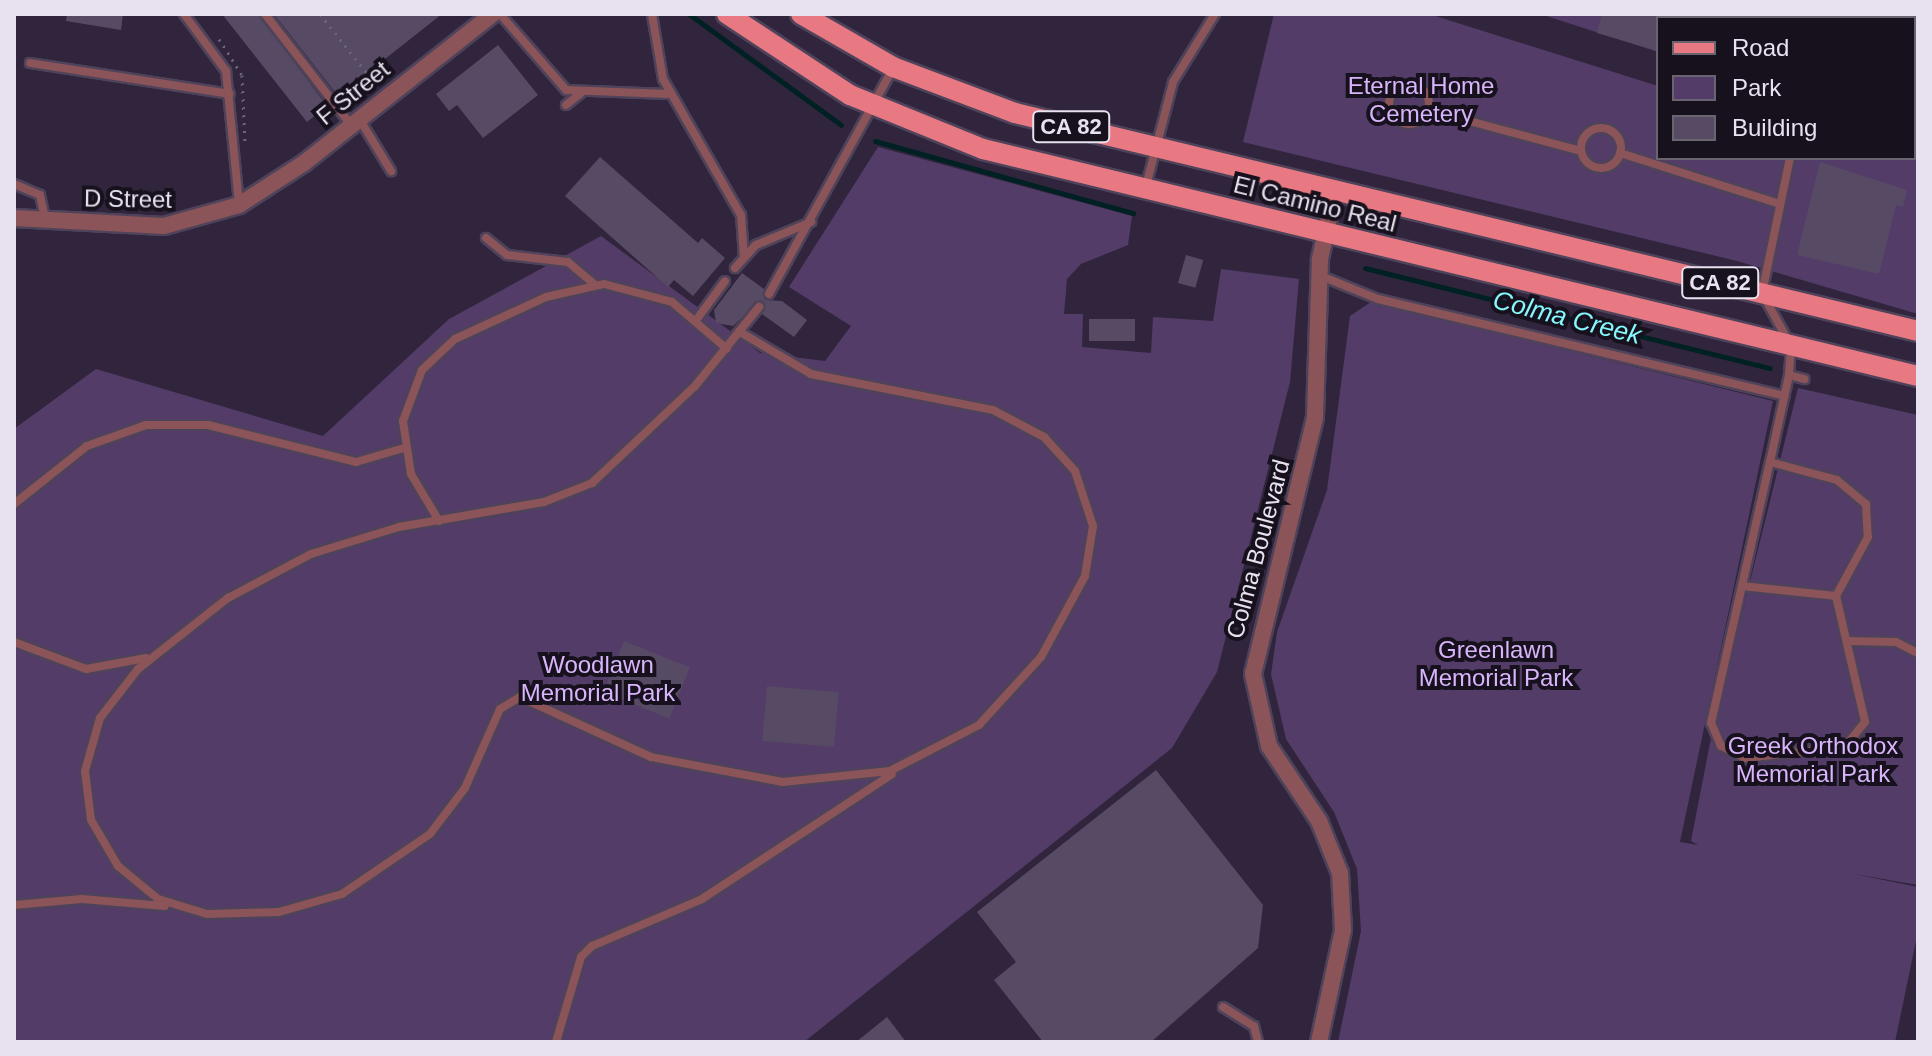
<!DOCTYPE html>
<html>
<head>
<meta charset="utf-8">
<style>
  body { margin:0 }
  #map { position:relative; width:1932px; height:1056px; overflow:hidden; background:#31253d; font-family:Arial,sans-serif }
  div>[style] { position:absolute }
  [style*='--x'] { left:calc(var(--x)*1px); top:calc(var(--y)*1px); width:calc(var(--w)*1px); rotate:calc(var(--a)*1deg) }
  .green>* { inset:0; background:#533c68 }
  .stream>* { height:5px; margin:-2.5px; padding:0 2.5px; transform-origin:2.5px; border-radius:2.5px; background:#002123 }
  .building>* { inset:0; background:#574a64; transform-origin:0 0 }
  .path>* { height:3px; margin-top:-1.5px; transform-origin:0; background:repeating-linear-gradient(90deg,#6e6479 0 2px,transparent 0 8px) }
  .roads { filter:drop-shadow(2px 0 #4e435a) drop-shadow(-2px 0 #4e435a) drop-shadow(0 2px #4e435a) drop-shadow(0 -2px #4e435a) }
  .service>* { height:8px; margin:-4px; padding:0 4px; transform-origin:4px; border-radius:4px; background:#8a5458 }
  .service>.ring { margin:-4px; padding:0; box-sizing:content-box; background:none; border:8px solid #8a5458; border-radius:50% }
  .minor>* { height:16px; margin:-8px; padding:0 8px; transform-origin:8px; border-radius:8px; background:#8a5458 }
  .primary>* { height:20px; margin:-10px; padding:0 10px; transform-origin:10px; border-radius:10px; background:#e87982 }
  span { translate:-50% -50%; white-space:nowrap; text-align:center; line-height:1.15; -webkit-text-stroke:8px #16111c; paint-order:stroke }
  .shield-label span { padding:2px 6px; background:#16111c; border:2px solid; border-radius:6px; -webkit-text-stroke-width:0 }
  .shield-label { font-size:22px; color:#e8e1f0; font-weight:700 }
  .park-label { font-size:24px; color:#d8b4fb }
  .street-label { font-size:24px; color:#e8e1f0 }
  .water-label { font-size:26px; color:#85f7fd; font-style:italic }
  .frame { position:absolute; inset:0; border:16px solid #e8e1f0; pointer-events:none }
  .legend { position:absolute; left:1656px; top:16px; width:260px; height:144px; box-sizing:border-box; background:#16111c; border:2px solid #6a6471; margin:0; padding:10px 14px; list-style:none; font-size:24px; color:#e8e1f0 }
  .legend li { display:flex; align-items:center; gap:16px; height:40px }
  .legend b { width:40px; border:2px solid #6a6471 }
</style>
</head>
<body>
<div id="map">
  <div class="green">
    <i style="clip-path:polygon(1274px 14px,1429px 14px,1658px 86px,1658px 158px,1914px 158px,1918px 70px,1918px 314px,1737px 261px,1243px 142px)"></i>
    <i style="clip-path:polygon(1540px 14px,1670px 14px,1658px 18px,1658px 52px)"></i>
    <i style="clip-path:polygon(878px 147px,1132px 216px,1128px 245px,1081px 264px,1067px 279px,1064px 314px,1083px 314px,1082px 347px,1151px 353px,1153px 317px,1213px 321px,1221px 269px,1299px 279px,1290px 382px,1217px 672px,1172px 748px,804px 1042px,14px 1042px,14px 429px,96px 369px,323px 436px,449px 319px,601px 236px,760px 353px,825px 361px,851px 326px,789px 287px)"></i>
    <i style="clip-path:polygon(1371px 302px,1773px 401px,1680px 842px,1698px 845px,1691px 841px,1710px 743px,1798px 388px,1918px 415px,1918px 885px,1854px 874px,1918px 887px,1918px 931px,1895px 1042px,1338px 1042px,1361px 931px,1357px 869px,1334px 812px,1286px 739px,1271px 674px,1277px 632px,1327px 490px,1350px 316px)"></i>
  </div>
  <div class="stream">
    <i style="--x:689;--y:14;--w:188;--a:36.1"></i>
    <i style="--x:875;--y:141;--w:268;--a:15.6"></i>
    <i style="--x:1365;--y:268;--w:417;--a:13.9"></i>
  </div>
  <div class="building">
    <i style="clip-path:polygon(67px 14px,123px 14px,121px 30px,66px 21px)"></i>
    <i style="clip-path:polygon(222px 14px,258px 14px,327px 106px,307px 122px)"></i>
    <i style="clip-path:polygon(274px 14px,442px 14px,338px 96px)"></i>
    <i style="clip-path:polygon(1602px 14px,1658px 14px,1658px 51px,1597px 33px)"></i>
    <i style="clip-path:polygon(498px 45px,538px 95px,483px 138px,457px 105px,449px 111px,436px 94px)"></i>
    <i style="clip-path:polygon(600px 157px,698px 243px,702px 238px,725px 258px,693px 296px,674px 280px,668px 287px,565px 196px)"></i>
    <i style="clip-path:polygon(1820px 162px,1907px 190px,1903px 207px,1896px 205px,1879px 274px,1797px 255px)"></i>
    <i style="left:1186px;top:255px;width:18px;height:29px;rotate:16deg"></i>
    <i style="clip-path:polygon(742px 273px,764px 289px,765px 300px,782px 301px,807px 320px,794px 337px,762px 314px,761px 300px,733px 326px,716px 323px,714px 310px)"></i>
    <i style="left:1089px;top:319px;width:46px;height:22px"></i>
    <i style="left:624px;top:641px;width:71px;height:55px;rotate:22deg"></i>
    <i style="left:767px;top:686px;width:72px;height:55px;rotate:5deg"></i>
    <i style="clip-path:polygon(1156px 770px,1263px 905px,1258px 948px,1151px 1042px,1043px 1042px,994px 980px,1016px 962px,977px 912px)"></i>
    <i style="clip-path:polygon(887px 1017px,906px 1042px,856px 1042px)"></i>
  </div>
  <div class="path">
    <i style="--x:320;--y:14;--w:92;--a:51.6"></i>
    <i style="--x:219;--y:39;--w:43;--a:57.4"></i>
    <i style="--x:242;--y:75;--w:68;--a:87.5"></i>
  </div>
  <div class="roads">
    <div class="service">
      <i style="--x:184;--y:14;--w:71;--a:53.6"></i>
      <i style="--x:226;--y:71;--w:134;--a:84.4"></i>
      <i style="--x:265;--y:14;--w:140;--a:52.2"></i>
      <i style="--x:500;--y:14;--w:101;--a:49"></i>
      <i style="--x:566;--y:90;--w:102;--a:2.2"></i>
      <i style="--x:652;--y:14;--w:66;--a:80.4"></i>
      <i style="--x:663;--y:79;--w:157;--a:60.2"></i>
      <i style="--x:741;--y:215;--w:42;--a:85.9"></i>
      <i style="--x:1679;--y:18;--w:4;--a:-90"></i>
      <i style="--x:30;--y:63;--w:202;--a:8.8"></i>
      <i style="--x:1914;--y:63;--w:6;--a:-51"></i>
      <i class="ring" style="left:1389px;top:84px;width:32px;height:32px"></i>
      <i style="--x:566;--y:105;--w:19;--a:-39"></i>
      <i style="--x:1428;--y:110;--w:158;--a:15"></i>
      <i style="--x:360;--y:120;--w:60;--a:58.7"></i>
      <i class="ring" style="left:1581px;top:128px;width:32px;height:32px"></i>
      <i style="--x:1620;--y:153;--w:168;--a:17.7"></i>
      <i style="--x:14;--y:184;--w:28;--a:23"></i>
      <i style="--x:40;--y:195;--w:25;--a:78"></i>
      <i style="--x:1146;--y:186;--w:107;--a:-75.4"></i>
      <i style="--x:1173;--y:82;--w:80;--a:-58.3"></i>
      <i style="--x:486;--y:238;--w:27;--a:39"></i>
      <i style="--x:507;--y:255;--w:61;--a:6.5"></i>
      <i style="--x:568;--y:262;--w:35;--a:40"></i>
      <i style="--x:735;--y:268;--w:31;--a:-48"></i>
      <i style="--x:756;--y:245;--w:60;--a:-22.7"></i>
      <i style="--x:1321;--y:276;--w:61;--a:22"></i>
      <i style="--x:1378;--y:299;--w:418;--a:13.4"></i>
      <i style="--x:769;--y:294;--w:258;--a:-61.2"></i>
      <i style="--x:697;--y:319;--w:47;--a:-53.6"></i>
      <i style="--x:740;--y:332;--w:82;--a:30.6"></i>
      <i style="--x:811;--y:374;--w:186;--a:11.2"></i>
      <i style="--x:993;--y:410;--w:58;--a:27.9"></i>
      <i style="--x:1044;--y:437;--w:46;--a:47.6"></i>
      <i style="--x:1075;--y:471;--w:58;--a:71.9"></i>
      <i style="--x:1093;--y:526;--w:51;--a:99.1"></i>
      <i style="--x:1085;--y:576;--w:92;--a:118.5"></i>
      <i style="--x:1041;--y:657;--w:92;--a:132.4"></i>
      <i style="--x:979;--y:725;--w:100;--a:152.7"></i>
      <i style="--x:890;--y:771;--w:108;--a:174.1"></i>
      <i style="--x:783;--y:782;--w:134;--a:-169.3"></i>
      <i style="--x:651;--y:757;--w:144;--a:-155.4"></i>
      <i style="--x:520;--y:697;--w:23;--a:149"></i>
      <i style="--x:500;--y:709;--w:86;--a:113.9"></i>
      <i style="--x:465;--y:788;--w:58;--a:127.3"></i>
      <i style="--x:430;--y:834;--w:107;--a:145.7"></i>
      <i style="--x:342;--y:894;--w:66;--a:164.1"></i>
      <i style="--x:279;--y:912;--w:72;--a:178.4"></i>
      <i style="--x:207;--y:914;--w:51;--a:-163"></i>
      <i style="--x:158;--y:899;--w:52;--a:-140.5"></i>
      <i style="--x:118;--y:866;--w:53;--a:-120.4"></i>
      <i style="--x:91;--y:820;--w:49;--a:-97"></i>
      <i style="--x:85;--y:771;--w:55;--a:-74.2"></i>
      <i style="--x:100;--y:718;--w:62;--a:-52.2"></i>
      <i style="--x:138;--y:669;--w:115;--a:-38.3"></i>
      <i style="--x:228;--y:598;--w:94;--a:-27.9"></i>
      <i style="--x:311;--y:554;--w:92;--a:-17.1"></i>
      <i style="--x:399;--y:527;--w:147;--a:-9.8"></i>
      <i style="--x:544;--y:502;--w:52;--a:-21.6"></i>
      <i style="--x:592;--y:483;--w:141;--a:-43.3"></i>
      <i style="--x:695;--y:386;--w:102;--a:-51"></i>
      <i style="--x:1789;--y:375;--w:16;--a:15"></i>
      <i style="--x:1770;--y:462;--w:69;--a:15"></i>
      <i style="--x:1837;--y:480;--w:38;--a:40"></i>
      <i style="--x:1866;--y:504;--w:33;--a:87"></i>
      <i style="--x:1868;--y:537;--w:67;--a:118.5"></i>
      <i style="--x:1836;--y:596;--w:129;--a:77"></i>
      <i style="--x:1865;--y:722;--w:32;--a:129"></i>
      <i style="--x:1845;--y:747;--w:101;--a:173.7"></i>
      <i style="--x:1745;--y:758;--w:27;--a:-153"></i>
      <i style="--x:1721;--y:746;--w:25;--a:-113"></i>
      <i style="--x:1711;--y:723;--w:268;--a:-77.3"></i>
      <i style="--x:1770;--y:462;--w:89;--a:-77.7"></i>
      <i style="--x:1789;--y:375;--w:29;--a:-86"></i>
      <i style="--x:1791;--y:346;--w:60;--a:-118.7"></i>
      <i style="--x:1762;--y:293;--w:138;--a:-78.3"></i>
      <i style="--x:14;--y:504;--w:93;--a:-38.5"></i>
      <i style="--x:87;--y:446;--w:63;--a:-19.6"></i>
      <i style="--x:146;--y:425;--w:62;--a:0"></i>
      <i style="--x:208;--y:425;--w:153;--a:14"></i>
      <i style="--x:356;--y:462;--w:50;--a:-16.3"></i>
      <i style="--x:439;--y:521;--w:55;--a:-120.8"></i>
      <i style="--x:411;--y:474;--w:54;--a:-98.6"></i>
      <i style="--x:403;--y:421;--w:54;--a:-69.6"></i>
      <i style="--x:422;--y:370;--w:45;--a:-43.2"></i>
      <i style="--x:455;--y:339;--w:100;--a:-24.8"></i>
      <i style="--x:546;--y:297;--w:59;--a:-12.6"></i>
      <i style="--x:604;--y:284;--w:70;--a:14.8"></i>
      <i style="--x:672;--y:302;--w:72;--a:40.5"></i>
      <i style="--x:1742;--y:586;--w:95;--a:6.1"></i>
      <i style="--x:1848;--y:641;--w:48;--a:1.2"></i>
      <i style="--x:1896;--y:642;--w:25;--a:27"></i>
      <i style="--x:14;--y:642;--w:77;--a:20.6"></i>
      <i style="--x:86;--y:669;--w:61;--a:-10.4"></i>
      <i style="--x:14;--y:905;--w:68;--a:-5"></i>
      <i style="--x:82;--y:899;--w:83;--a:4.8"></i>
      <i style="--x:1223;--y:1007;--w:36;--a:32"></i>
      <i style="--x:1254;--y:1026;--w:16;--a:76"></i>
      <i style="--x:556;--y:1042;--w:89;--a:-73.6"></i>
      <i style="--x:581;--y:957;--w:16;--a:-45"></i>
      <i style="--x:592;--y:946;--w:120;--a:-23.1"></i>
      <i style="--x:702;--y:899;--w:227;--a:-33.3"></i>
    </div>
    <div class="minor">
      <i style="--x:14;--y:218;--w:150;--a:3.1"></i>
      <i style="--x:164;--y:226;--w:78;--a:-15.6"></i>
      <i style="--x:239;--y:205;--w:77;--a:-32.9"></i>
      <i style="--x:304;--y:163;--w:241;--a:-38.3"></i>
      <i style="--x:1319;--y:1042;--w:115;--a:-77.9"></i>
      <i style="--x:1343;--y:930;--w:57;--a:-93"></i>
      <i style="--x:1340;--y:873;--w:56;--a:-112"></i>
      <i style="--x:1319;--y:821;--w:90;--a:-123.7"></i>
      <i style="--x:1269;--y:746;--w:74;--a:-102.5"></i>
      <i style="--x:1253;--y:674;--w:264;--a:-76.4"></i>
      <i style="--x:1315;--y:417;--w:158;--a:-88.2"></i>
      <i style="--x:1320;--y:259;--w:71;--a:-77.7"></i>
    </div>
    <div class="primary">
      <i style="--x:727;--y:14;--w:147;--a:33.4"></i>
      <i style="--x:850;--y:95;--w:144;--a:22.1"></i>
      <i style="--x:983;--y:149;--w:962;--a:13.65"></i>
      <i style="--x:801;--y:14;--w:106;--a:29.9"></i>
      <i style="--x:893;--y:67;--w:130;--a:20.7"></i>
      <i style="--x:1015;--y:113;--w:929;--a:13.57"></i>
    </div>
  </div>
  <div class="shield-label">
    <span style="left:1071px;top:127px">CA 82</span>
    <span style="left:1720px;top:283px">CA 82</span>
  </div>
  <div class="park-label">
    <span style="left:1421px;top:100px">Eternal Home<br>Cemetery</span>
    <span style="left:1496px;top:664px">Greenlawn<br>Memorial Park</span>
    <span style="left:598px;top:679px">Woodlawn<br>Memorial Park</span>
    <span style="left:1813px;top:760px">Greek Orthodox<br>Memorial Park</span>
  </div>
  <div class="street-label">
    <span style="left:353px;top:93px;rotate:-39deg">F Street</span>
    <span style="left:128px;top:199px;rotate:1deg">D Street</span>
    <span style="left:1315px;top:204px;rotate:14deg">El Camino Real</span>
    <span style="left:1258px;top:549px;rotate:-75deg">Colma Boulevard</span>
  </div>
  <div class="water-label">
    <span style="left:1567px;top:318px;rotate:14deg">Colma Creek</span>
  </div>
  <div class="frame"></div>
  <ul class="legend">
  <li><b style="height:10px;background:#e87982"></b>Road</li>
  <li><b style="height:22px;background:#533c68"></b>Park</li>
  <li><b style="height:22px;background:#574a64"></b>Building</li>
  </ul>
</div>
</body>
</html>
